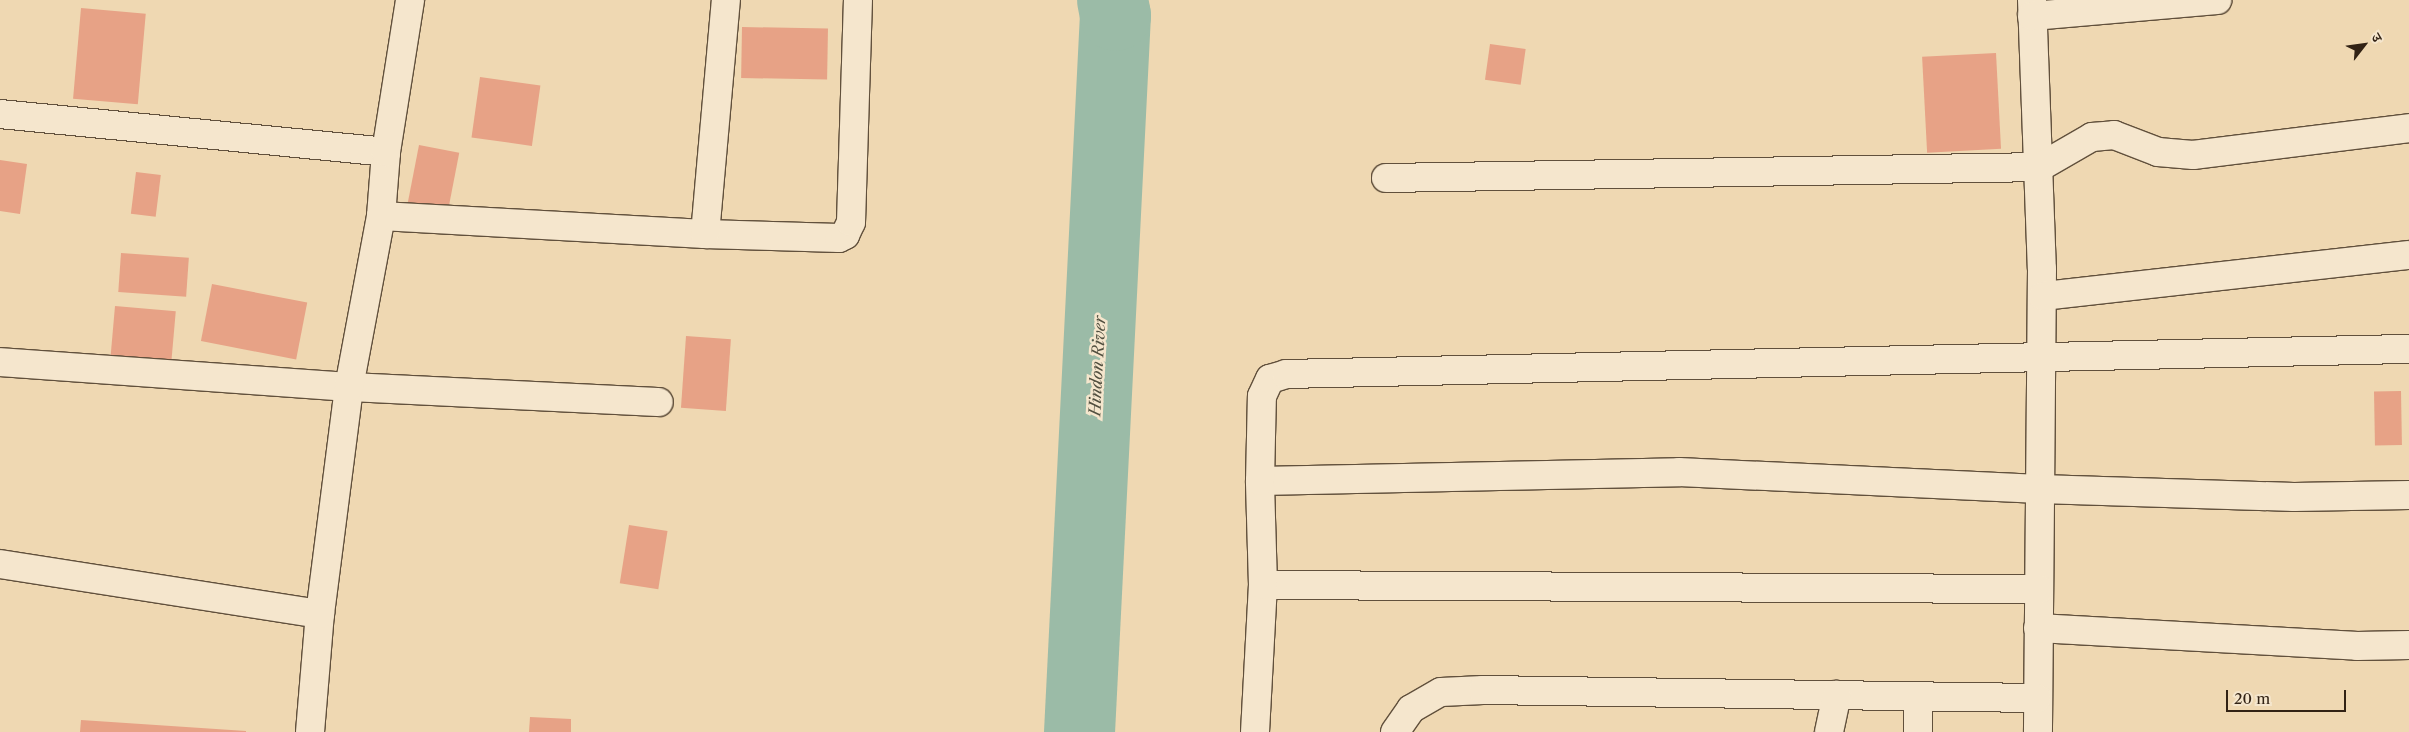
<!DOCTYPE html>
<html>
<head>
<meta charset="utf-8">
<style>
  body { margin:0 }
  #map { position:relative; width:2409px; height:732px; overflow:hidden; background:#efd8b2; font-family:"Libre Caslon Text","Noto Serif Devanagari",serif }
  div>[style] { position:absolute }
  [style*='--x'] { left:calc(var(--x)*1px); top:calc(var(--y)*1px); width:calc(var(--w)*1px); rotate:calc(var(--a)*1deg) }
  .river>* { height:71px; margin:-35.5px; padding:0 35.5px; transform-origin:35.5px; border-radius:35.5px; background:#9bbba7 }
  .building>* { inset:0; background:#e7a286; transform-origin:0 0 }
  .roads { filter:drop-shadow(1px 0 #61503c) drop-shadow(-1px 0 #61503c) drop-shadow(0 1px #61503c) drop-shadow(0 -1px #61503c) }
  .street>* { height:28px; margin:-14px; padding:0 14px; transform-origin:14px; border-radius:14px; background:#f5e6cd }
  span { translate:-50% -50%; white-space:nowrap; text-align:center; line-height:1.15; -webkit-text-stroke:5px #f5e6cd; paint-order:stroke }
  .water-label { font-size:16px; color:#525040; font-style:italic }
  .north { position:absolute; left:2339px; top:20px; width:50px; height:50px; -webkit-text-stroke:4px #f5e6cd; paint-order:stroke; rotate:60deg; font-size:14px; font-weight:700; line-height:20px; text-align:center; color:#322214 }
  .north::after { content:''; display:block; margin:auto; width:18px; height:22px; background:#322214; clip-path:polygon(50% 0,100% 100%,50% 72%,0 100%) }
  .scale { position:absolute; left:2226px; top:690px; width:120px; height:22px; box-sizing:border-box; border:2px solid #322214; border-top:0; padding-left:6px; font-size:15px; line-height:18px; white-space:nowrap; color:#322214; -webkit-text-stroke:4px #f5e6cd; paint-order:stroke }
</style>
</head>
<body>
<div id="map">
  <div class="river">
    <i style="--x:1079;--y:732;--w:718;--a:-87.13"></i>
    <i style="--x:1115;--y:15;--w:15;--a:-101"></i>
  </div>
  <div class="building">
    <i style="left:81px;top:8px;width:65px;height:91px;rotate:5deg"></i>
    <i style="left:742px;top:27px;width:86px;height:51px;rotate:1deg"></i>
    <i style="left:1490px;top:44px;width:36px;height:36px;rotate:8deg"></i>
    <i style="left:1996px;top:53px;width:96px;height:74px;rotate:87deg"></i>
    <i style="left:480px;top:77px;width:61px;height:61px;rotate:8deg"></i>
    <i style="left:419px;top:145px;width:41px;height:59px;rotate:11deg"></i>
    <i style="clip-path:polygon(0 160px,27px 164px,20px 214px,0 211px)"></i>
    <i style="left:136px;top:172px;width:25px;height:42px;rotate:7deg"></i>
    <i style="left:121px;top:253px;width:68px;height:39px;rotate:4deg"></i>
    <i style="left:212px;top:284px;width:97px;height:58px;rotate:11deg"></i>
    <i style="left:115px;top:306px;width:61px;height:53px;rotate:5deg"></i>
    <i style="left:686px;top:336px;width:45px;height:72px;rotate:4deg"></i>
    <i style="left:2401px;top:391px;width:54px;height:27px;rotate:89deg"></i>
    <i style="left:629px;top:525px;width:39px;height:59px;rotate:9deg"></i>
    <i style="clip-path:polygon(530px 717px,571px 719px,571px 732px,529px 732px)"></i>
    <i style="clip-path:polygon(81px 720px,246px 731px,246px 732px,80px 732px)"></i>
  </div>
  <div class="roads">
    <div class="street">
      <i style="--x:2032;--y:0;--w:269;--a:87.9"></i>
      <i style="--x:2042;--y:269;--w:463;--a:90.5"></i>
      <i style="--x:2032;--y:16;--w:186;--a:-4.9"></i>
      <i style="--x:0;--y:114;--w:388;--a:5.6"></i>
      <i style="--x:1386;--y:178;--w:654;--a:-0.96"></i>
      <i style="--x:2040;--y:167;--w:60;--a:-30"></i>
      <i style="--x:2092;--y:137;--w:22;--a:-5"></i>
      <i style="--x:2114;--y:135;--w:47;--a:21.1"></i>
      <i style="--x:2158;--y:152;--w:35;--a:5"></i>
      <i style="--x:2193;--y:155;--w:218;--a:-7.1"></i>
      <i style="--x:381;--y:216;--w:324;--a:3.2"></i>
      <i style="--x:705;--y:234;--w:134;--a:1.7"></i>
      <i style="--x:839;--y:238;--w:7;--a:-27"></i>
      <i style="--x:845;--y:235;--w:14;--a:-65"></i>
      <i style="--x:851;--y:222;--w:222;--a:-88.2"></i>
      <i style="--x:705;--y:234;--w:235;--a:-84.9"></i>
      <i style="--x:2043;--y:296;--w:368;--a:-6.4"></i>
      <i style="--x:0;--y:362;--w:350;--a:4.1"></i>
      <i style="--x:349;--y:387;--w:310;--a:2.8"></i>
      <i style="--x:1260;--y:481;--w:419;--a:-1.2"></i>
      <i style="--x:1679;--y:472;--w:361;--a:2.7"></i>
      <i style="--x:2040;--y:489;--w:254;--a:1.8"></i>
      <i style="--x:2294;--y:497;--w:115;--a:-1"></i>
      <i style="--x:0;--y:564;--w:324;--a:8.9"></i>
      <i style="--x:1263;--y:585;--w:776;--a:0.3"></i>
      <i style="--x:2038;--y:628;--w:320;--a:3.2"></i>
      <i style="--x:2357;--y:646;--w:52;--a:-1.1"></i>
      <i style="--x:1918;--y:696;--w:36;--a:90"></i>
      <i style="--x:310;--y:732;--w:118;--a:-85.2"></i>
      <i style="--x:320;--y:614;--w:229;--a:-82.7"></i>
      <i style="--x:349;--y:387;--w:174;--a:-79.4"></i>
      <i style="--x:381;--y:216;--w:64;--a:-85.5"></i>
      <i style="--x:386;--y:152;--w:154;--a:-81"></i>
      <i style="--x:1255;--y:732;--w:147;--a:-86.9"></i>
      <i style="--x:1263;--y:585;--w:104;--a:-91.7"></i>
      <i style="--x:1260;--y:481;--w:85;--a:-88.7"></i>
      <i style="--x:1262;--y:396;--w:19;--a:-65"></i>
      <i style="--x:1270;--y:379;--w:17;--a:-17"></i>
      <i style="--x:1286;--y:374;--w:1123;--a:-1.28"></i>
      <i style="--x:1395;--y:732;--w:28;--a:-55"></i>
      <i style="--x:1411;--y:709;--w:34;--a:-30"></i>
      <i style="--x:1441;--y:692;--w:42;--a:-2.7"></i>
      <i style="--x:1483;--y:690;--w:554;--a:0.83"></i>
      <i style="--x:1829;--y:732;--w:38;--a:-78"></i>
    </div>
  </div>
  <div class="water-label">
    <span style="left:1097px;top:366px;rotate:-87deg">Hindon River</span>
  </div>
  <div class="north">उ</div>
  <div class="scale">20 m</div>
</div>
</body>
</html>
